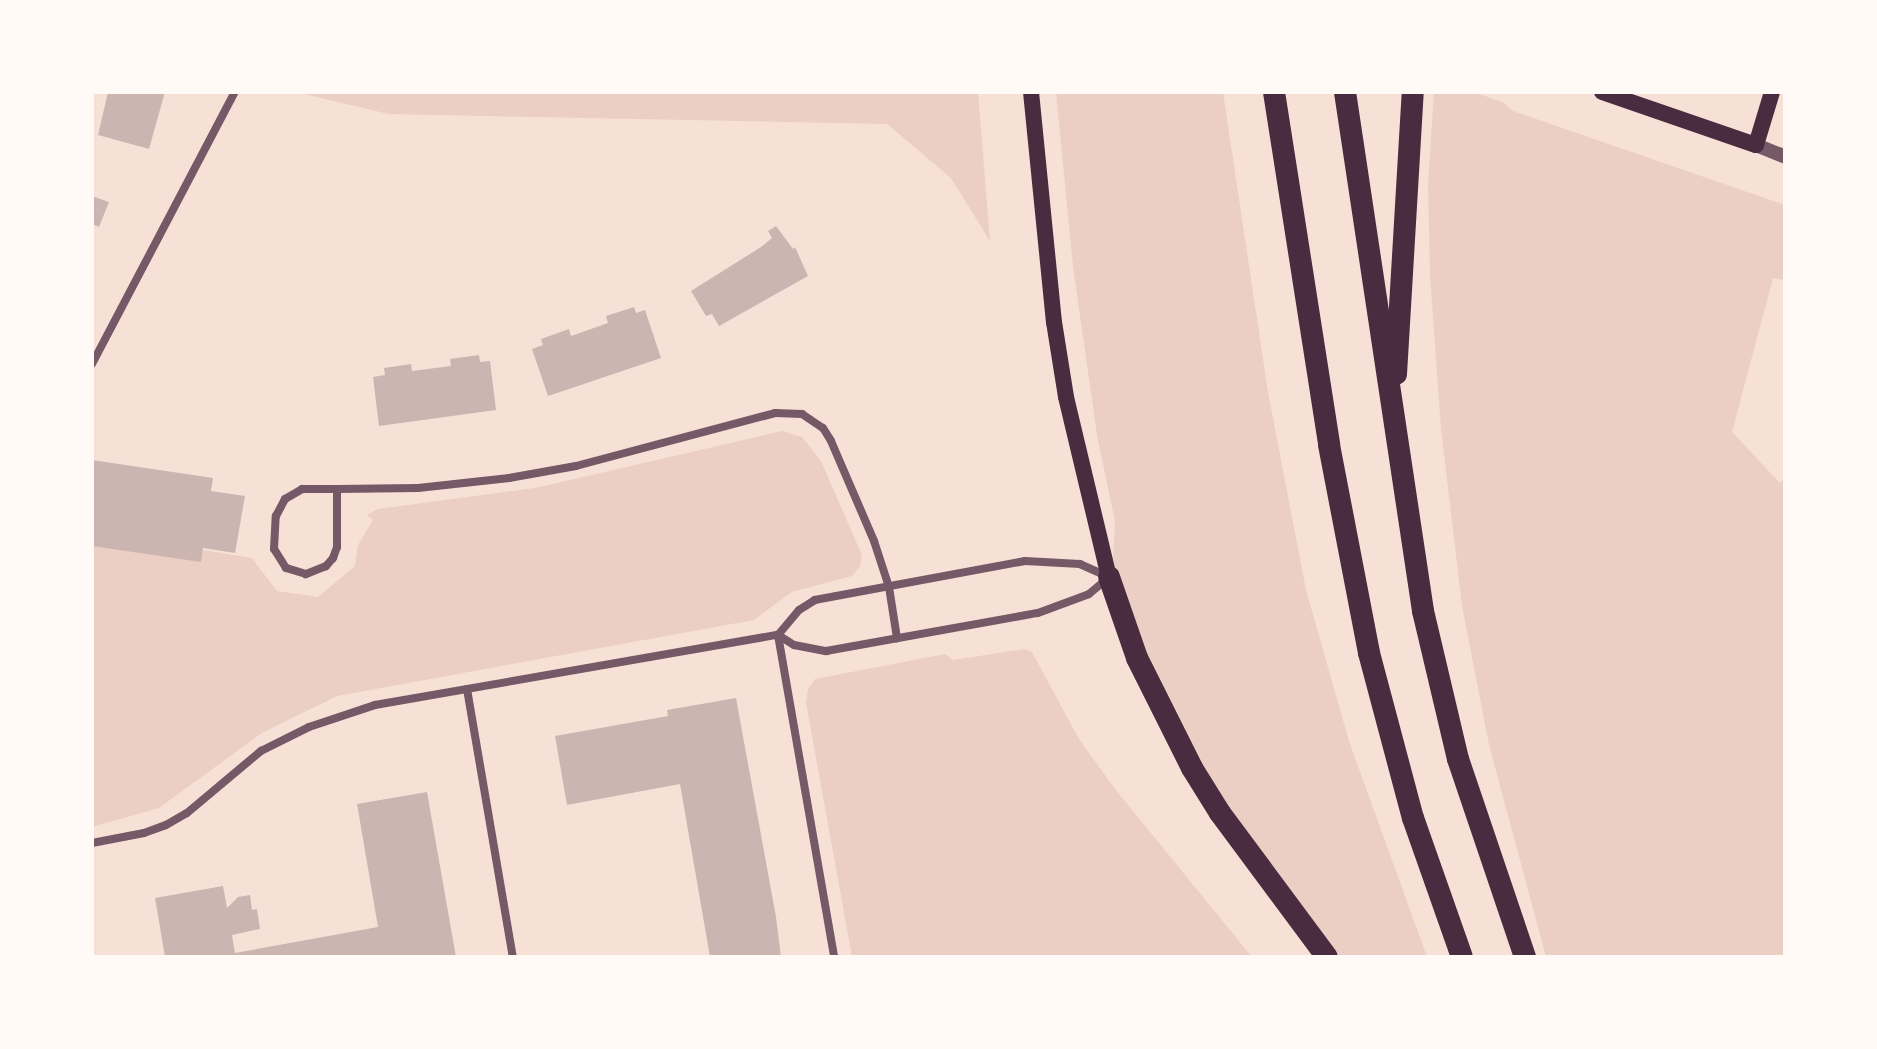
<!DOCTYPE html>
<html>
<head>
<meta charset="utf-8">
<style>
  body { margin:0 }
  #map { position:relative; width:1877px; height:1049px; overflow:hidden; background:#f7e1d7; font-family:"Exo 2",sans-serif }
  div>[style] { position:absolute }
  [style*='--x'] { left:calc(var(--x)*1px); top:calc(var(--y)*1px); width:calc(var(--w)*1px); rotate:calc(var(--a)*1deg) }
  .green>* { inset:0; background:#ebcfc5 }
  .building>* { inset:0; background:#ccb4b1 }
  .minor>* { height:8px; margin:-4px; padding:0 4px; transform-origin:4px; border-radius:4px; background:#755966 }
  .tertiary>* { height:14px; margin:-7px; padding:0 7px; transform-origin:7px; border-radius:7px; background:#755966 }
  .secondary>* { height:16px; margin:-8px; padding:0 8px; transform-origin:8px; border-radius:8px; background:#4a2c40 }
  .trunk>* { height:22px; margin:-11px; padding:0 11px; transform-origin:11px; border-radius:11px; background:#4a2c40 }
  span { translate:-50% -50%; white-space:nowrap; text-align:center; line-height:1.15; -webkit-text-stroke:8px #fffaf5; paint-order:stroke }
  .frame { position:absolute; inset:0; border:94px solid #fffaf5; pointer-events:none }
</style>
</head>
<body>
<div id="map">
  <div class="green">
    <i style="clip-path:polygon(296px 92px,978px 92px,990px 241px,951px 178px,887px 124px,388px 114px)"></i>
    <i style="clip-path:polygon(1056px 92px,1223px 92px,1268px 392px,1306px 590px,1349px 741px,1427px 957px,1338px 957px,1241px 830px,1195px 760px,1145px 661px,1117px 581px,1113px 556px,1115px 522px,1097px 435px,1073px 267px)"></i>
    <i style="clip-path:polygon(1434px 92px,1474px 92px,1502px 102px,1513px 111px,1785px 205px,1785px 280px,1773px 278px,1732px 432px,1780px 483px,1785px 477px,1785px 957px,1546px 957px,1489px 745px,1462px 606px,1441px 429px,1430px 275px,1428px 184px)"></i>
    <i style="clip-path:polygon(782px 431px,802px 437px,821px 461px,862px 555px,860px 566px,852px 576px,792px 592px,754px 620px,337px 696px,262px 733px,159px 808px,92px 827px,92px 545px,201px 561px,203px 550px,252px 558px,277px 591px,318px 597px,355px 566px,358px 545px,373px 520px,367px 515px,378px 509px,535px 488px)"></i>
    <i style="clip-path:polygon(1025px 649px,1032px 652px,1079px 739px,1115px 789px,1252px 957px,852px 957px,806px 703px,808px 689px,815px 679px,945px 654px,953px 660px)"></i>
  </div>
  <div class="building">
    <i style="clip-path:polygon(108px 92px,165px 92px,149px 149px,98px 135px)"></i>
    <i style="clip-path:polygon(92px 196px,109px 202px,99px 227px,92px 224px)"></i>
    <i style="clip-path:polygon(776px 226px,793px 249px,795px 247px,808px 276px,719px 326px,712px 314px,706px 316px,691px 291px,761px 247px,772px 238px,768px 231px)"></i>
    <i style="clip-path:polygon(634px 307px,636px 313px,645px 310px,661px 358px,548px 396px,532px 349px,543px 345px,541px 339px,569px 329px,571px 336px,608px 323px,606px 316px)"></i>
    <i style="clip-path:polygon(479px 355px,480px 362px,490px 361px,496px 410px,379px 426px,373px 377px,385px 375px,384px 368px,411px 364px,412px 371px,451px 366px,450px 359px)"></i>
    <i style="clip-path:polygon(92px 460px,213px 478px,211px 491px,245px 496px,235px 553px,203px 548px,201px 562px,92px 546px)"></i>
    <i style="clip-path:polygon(736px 698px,776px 917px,781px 957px,710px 957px,680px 784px,567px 805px,555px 736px,668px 716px,667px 710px)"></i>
    <i style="clip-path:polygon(427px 792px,456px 957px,165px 957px,155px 898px,223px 886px,227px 908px,238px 897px,250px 895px,252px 910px,257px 909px,260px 929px,232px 935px,235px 953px,378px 927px,357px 804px)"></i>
  </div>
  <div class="minor">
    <i style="--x:92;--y:364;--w:307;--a:-62.3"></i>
    <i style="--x:337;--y:489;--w:58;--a:90"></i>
    <i style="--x:337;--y:547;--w:12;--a:110"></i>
    <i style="--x:333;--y:558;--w:11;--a:131"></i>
    <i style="--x:326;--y:566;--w:22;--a:158"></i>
    <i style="--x:306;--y:574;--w:21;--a:-163"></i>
    <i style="--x:286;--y:568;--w:22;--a:-122"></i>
    <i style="--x:274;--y:549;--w:33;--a:-87"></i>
    <i style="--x:276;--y:516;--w:19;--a:-62"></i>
    <i style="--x:285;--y:499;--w:20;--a:-30"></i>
    <i style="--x:302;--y:489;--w:35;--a:0"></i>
    <i style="--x:337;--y:489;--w:81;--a:-0.7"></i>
    <i style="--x:418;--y:488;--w:92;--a:-6.3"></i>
    <i style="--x:509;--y:478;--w:68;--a:-10.2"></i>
    <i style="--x:576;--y:466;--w:206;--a:-14.9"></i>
    <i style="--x:775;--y:413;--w:27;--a:2"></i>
    <i style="--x:802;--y:414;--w:25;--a:34"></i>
    <i style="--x:823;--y:428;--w:15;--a:58"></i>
    <i style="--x:831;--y:441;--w:109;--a:66.7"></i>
    <i style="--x:874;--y:541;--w:48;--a:71.9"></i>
    <i style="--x:889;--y:587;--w:52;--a:81.1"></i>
    <i style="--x:778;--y:635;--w:327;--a:80.1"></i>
    <i style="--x:467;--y:689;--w:272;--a:80.3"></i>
    <i style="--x:92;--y:843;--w:53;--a:-10.9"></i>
    <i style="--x:144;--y:833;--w:23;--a:-20"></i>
    <i style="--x:166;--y:825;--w:24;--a:-30"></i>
    <i style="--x:187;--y:813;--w:97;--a:-40"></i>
    <i style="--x:261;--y:751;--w:54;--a:-26.6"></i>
    <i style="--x:309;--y:727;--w:70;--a:-18.4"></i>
    <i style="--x:375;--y:705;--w:409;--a:-9.9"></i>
    <i style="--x:778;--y:635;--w:19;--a:32"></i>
    <i style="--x:794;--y:645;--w:33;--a:11"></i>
    <i style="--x:826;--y:651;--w:215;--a:-10.2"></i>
    <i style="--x:1038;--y:613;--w:54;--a:-20.4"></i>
    <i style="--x:1089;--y:594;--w:26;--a:-40"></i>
    <i style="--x:1109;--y:577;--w:32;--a:-156"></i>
    <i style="--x:1080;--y:564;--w:55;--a:-176.9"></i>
    <i style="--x:1025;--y:561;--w:214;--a:169.5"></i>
    <i style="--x:815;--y:600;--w:19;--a:148"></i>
    <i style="--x:799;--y:610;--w:33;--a:130"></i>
  </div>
  <div class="tertiary">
    <i style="--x:1756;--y:145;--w:31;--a:22"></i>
  </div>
  <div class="secondary">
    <i style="--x:1031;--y:92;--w:231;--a:84.3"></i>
    <i style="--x:1054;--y:322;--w:76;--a:80.9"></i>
    <i style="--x:1066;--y:397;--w:185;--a:76.6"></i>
    <i style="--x:1602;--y:92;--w:163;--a:19"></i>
    <i style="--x:1756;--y:145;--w:55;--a:-73.2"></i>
  </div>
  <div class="trunk">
    <i style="--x:1274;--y:92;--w:357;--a:81.1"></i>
    <i style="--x:1329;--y:445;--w:212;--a:79.1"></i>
    <i style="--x:1369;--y:653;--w:171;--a:75.1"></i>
    <i style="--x:1413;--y:818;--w:147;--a:70.6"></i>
    <i style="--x:1345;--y:92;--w:525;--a:81.45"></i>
    <i style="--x:1423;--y:611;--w:152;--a:76.7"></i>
    <i style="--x:1458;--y:759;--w:209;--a:71.3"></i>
    <i style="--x:1396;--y:374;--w:283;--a:-86.6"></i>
    <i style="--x:1109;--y:577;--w:86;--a:70.9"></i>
    <i style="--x:1137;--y:658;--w:123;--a:63.4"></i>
    <i style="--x:1192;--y:768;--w:53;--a:58.1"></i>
    <i style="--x:1220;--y:813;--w:179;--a:53.4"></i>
  </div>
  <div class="frame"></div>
</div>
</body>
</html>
